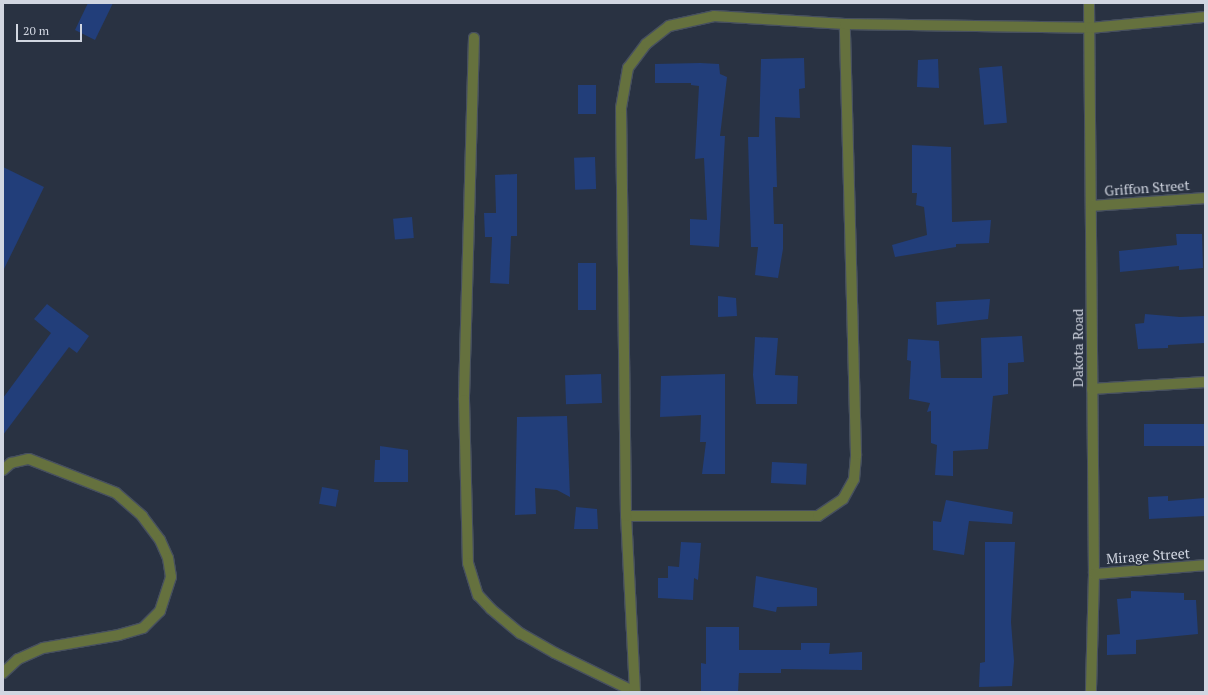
<!DOCTYPE html>
<html>
<head>
<meta charset="utf-8">
<style>
  body { margin:0 }
  #map { position:relative; width:1208px; height:695px; overflow:hidden; background:#293242; font-family:"PT Serif",serif }
  div>[style] { position:absolute }
  [style*='--x'] { left:calc(var(--x)*1px); top:calc(var(--y)*1px); width:calc(var(--w)*1px); rotate:calc(var(--a)*1deg) }
  .building>* { inset:0; background:#223e7a; transform-origin:0 0 }
  .roads { filter:drop-shadow(1px 0 #47505f) drop-shadow(-1px 0 #47505f) drop-shadow(0 1px #47505f) drop-shadow(0 -1px #47505f) }
  .minor>* { height:10px; margin:-5px; padding:0 5px; transform-origin:5px; border-radius:5px; background:#65713e }
  span { translate:-50% -50%; white-space:nowrap; text-align:center; line-height:1.15; -webkit-text-stroke:3px #293242; paint-order:stroke }
  .street-label { font-size:14px; color:#d1d6e1 }
  .frame { position:absolute; inset:0; border:4px solid #d1d6e1; pointer-events:none }
  .scale { position:absolute; left:16px; top:24px; width:66px; height:18px; box-sizing:border-box; border:2px solid #d1d6e1; border-top:0; padding-left:5px; font-size:12px; line-height:14px; white-space:nowrap; color:#d1d6e1; -webkit-text-stroke:3px #293242; paint-order:stroke }
</style>
</head>
<body>
<div id="map">
  <div class="building">
    <i style="clip-path:polygon(88px 3px,113px 3px,95px 40px,75px 30px)"></i>
    <i style="clip-path:polygon(804px 58px,805px 88px,799px 89px,800px 118px,775px 117px,777px 187px,773px 187px,774px 224px,783px 224px,783px 249px,778px 278px,755px 275px,758px 247px,751px 247px,748px 137px,759px 137px,761px 59px)"></i>
    <i style="clip-path:polygon(938px 59px,939px 88px,917px 87px,918px 60px)"></i>
    <i style="clip-path:polygon(700px 63px,719px 64px,720px 74px,727px 77px,720px 136px,725px 136px,719px 247px,690px 245px,690px 219px,707px 220px,704px 158px,695px 159px,699px 86px,691px 85px,691px 83px,655px 83px,655px 64px)"></i>
    <i style="left:1002px;top:66px;width:57px;height:23px;rotate:85deg"></i>
    <i style="left:578px;top:85px;width:18px;height:29px"></i>
    <i style="clip-path:polygon(912px 145px,951px 147px,952px 222px,991px 220px,989px 243px,956px 244px,956px 247px,895px 257px,892px 245px,927px 235px,924px 207px,916px 205px,917px 193px,912px 193px)"></i>
    <i style="left:595px;top:157px;width:32px;height:21px;rotate:88deg"></i>
    <i style="clip-path:polygon(3px 167px,44px 187px,3px 271px)"></i>
    <i style="clip-path:polygon(517px 174px,517px 236px,511px 236px,509px 284px,490px 283px,492px 237px,485px 237px,484px 213px,496px 213px,495px 175px)"></i>
    <i style="left:412px;top:217px;width:21px;height:19px;rotate:85deg"></i>
    <i style="clip-path:polygon(1176px 234px,1202px 234px,1203px 268px,1179px 270px,1179px 266px,1120px 272px,1119px 251px,1177px 245px)"></i>
    <i style="left:578px;top:263px;width:18px;height:47px"></i>
    <i style="clip-path:polygon(718px 296px,736px 298px,737px 316px,718px 317px)"></i>
    <i style="clip-path:polygon(990px 299px,988px 319px,937px 325px,936px 302px)"></i>
    <i style="clip-path:polygon(47px 304px,89px 336px,77px 353px,69px 347px,3px 435px,3px 398px,51px 333px,34px 319px)"></i>
    <i style="clip-path:polygon(1145px 314px,1180px 317px,1205px 316px,1205px 343px,1168px 345px,1168px 348px,1138px 349px,1135px 324px,1144px 323px)"></i>
    <i style="clip-path:polygon(1022px 336px,1024px 362px,1008px 363px,1008px 394px,993px 396px,988px 449px,953px 451px,953px 476px,935px 475px,937px 445px,931px 443px,931px 411px,927px 412px,930px 403px,909px 399px,911px 361px,907px 360px,908px 339px,939px 341px,941px 378px,982px 378px,981px 338px)"></i>
    <i style="clip-path:polygon(755px 337px,778px 338px,775px 375px,798px 376px,797px 404px,756px 404px,753px 375px)"></i>
    <i style="left:601px;top:374px;width:29px;height:36px;rotate:88deg"></i>
    <i style="clip-path:polygon(725px 374px,725px 474px,702px 474px,706px 442px,700px 442px,701px 415px,660px 417px,661px 376px)"></i>
    <i style="clip-path:polygon(567px 416px,570px 497px,557px 490px,535px 488px,536px 514px,515px 515px,517px 417px)"></i>
    <i style="left:1205px;top:424px;width:22px;height:61px;rotate:90deg"></i>
    <i style="clip-path:polygon(380px 446px,408px 450px,408px 482px,374px 482px,375px 460px,380px 460px)"></i>
    <i style="left:772px;top:462px;width:35px;height:21px;rotate:3deg"></i>
    <i style="left:322px;top:487px;width:17px;height:17px;rotate:10deg"></i>
    <i style="clip-path:polygon(1168px 496px,1168px 501px,1205px 498px,1205px 516px,1149px 519px,1148px 497px)"></i>
    <i style="clip-path:polygon(946px 500px,1013px 512px,1012px 524px,969px 521px,964px 555px,933px 550px,933px 521px,941px 522px)"></i>
    <i style="clip-path:polygon(576px 507px,597px 509px,598px 529px,574px 529px)"></i>
    <i style="clip-path:polygon(681px 542px,701px 543px,698px 580px,694px 578px,693px 600px,658px 598px,658px 578px,668px 578px,668px 566px,679px 567px)"></i>
    <i style="clip-path:polygon(985px 542px,1015px 542px,1011px 622px,1014px 661px,1012px 686px,979px 687px,980px 663px,985px 662px)"></i>
    <i style="clip-path:polygon(756px 576px,817px 588px,817px 606px,777px 607px,776px 612px,753px 607px)"></i>
    <i style="clip-path:polygon(1131px 591px,1184px 593px,1184px 600px,1196px 600px,1198px 634px,1136px 640px,1136px 654px,1107px 655px,1107px 635px,1120px 634px,1117px 599px,1131px 598px)"></i>
    <i style="clip-path:polygon(706px 627px,739px 627px,739px 650px,801px 650px,801px 643px,830px 643px,829px 654px,862px 652px,862px 670px,781px 669px,781px 673px,739px 673px,738px 692px,701px 692px,701px 663px,706px 664px)"></i>
  </div>
  <div class="roads">
    <div class="minor">
      <i style="--x:1089;--y:3;--w:571;--a:89.5"></i>
      <i style="--x:1094;--y:574;--w:118;--a:91.5"></i>
      <i style="--x:474;--y:38;--w:362;--a:91.6"></i>
      <i style="--x:464;--y:400;--w:163;--a:88.6"></i>
      <i style="--x:468;--y:563;--w:34;--a:73"></i>
      <i style="--x:478;--y:595;--w:19;--a:47"></i>
      <i style="--x:491;--y:609;--w:38;--a:40"></i>
      <i style="--x:520;--y:633;--w:40;--a:29.7"></i>
      <i style="--x:555;--y:653;--w:89;--a:26"></i>
      <i style="--x:1092;--y:206;--w:113;--a:-4"></i>
      <i style="--x:1092;--y:389;--w:113;--a:-3.5"></i>
      <i style="--x:3;--y:470;--w:11;--a:-41"></i>
      <i style="--x:11;--y:463;--w:18;--a:-13"></i>
      <i style="--x:29;--y:459;--w:93;--a:21.3"></i>
      <i style="--x:116;--y:493;--w:35;--a:41"></i>
      <i style="--x:142;--y:516;--w:30;--a:53"></i>
      <i style="--x:160;--y:540;--w:20;--a:66"></i>
      <i style="--x:168;--y:558;--w:19;--a:81"></i>
      <i style="--x:171;--y:577;--w:36;--a:108"></i>
      <i style="--x:160;--y:611;--w:24;--a:135"></i>
      <i style="--x:143;--y:628;--w:25;--a:164"></i>
      <i style="--x:119;--y:635;--w:77;--a:170.3"></i>
      <i style="--x:43;--y:648;--w:27;--a:156"></i>
      <i style="--x:18;--y:659;--w:21;--a:137"></i>
      <i style="--x:626;--y:516;--w:192;--a:0"></i>
      <i style="--x:818;--y:516;--w:30;--a:-34"></i>
      <i style="--x:843;--y:499;--w:23;--a:-61"></i>
      <i style="--x:854;--y:479;--w:25;--a:-85"></i>
      <i style="--x:856;--y:454;--w:430;--a:-91.5"></i>
      <i style="--x:1094;--y:574;--w:111;--a:-4.6"></i>
      <i style="--x:635;--y:692;--w:176;--a:-92.9"></i>
      <i style="--x:626;--y:516;--w:408;--a:-90.7"></i>
      <i style="--x:621;--y:108;--w:41;--a:-80.1"></i>
      <i style="--x:628;--y:68;--w:30;--a:-53"></i>
      <i style="--x:646;--y:44;--w:29;--a:-38"></i>
      <i style="--x:669;--y:26;--w:46;--a:-12.5"></i>
      <i style="--x:714;--y:16;--w:131;--a:3.5"></i>
      <i style="--x:845;--y:24;--w:245;--a:0.9"></i>
      <i style="--x:1090;--y:28;--w:116;--a:-5.5"></i>
    </div>
  </div>
  <div class="street-label">
    <span style="left:1147px;top:188px;rotate:-4deg">Griffon Street</span>
    <span style="left:1078px;top:348px;rotate:-90deg">Dakota Road</span>
    <span style="left:1148px;top:556px;rotate:-4deg">Mirage Street</span>
  </div>
  <div class="frame"></div>
  <div class="scale">20 m</div>
</div>
</body>
</html>
